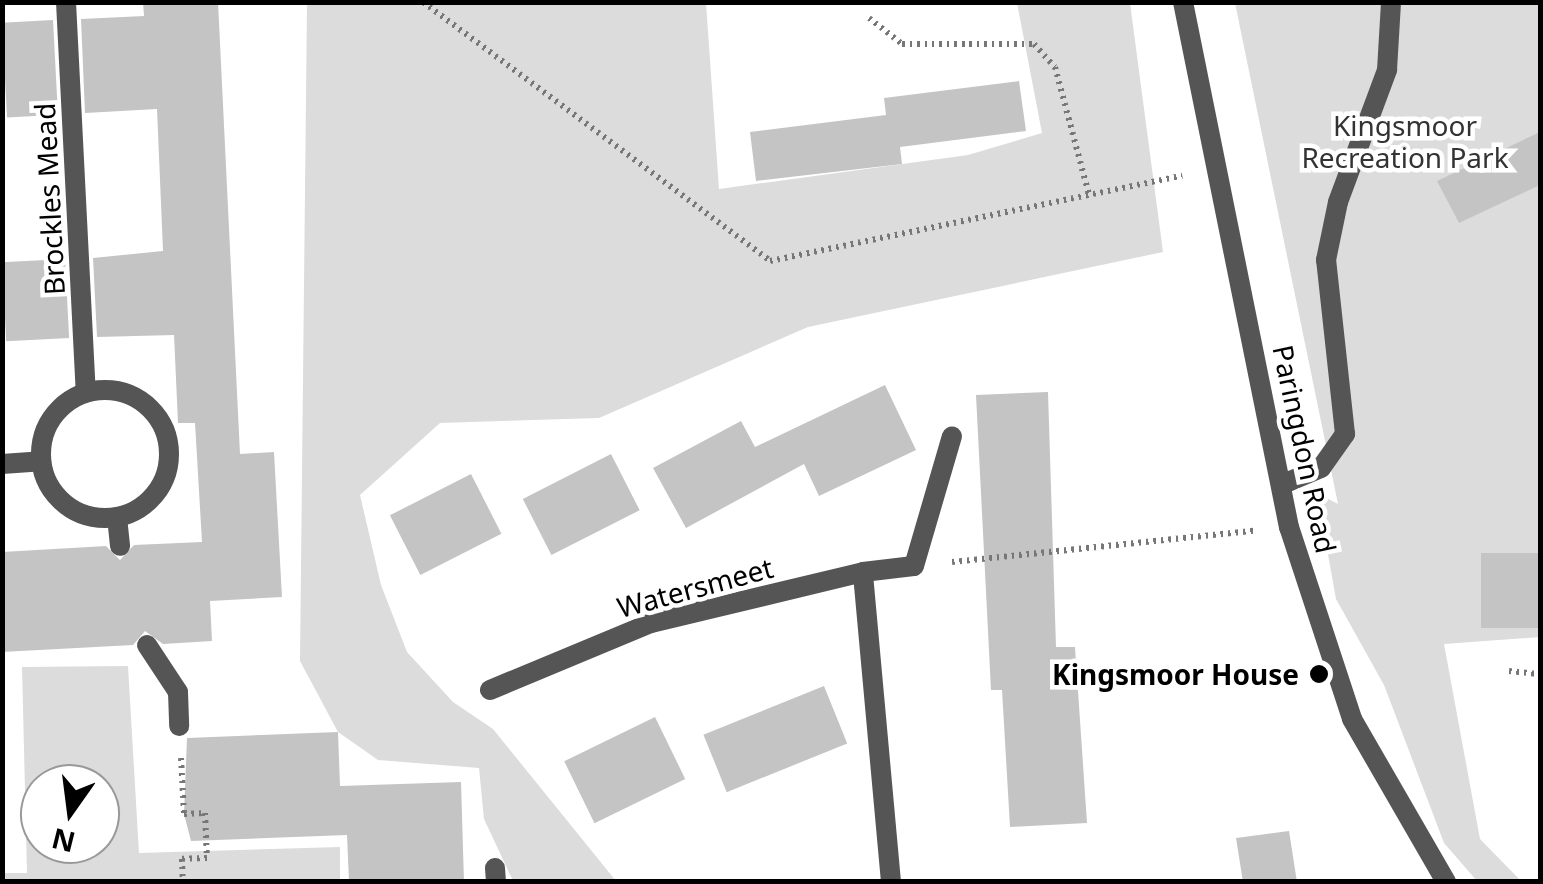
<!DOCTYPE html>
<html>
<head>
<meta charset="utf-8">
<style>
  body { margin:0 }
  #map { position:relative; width:1543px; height:884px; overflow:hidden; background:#fff; font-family:"Noto Sans",sans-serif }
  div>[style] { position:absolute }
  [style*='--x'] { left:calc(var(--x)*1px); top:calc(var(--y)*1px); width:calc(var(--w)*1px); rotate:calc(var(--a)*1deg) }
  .green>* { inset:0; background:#dcdcdc }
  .building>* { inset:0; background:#c4c4c4; transform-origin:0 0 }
  .path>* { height:6px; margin-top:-3px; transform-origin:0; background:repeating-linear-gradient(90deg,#777 0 2.5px,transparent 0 7.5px) }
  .lane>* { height:20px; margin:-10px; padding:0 10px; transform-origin:10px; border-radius:10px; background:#555 }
  .street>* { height:20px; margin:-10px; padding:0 10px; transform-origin:10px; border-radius:10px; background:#555 }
  .street>.ring { margin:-10px; padding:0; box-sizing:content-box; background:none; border:20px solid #555; border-radius:50% }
  .dots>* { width:28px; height:28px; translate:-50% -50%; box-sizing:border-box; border:5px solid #fff; border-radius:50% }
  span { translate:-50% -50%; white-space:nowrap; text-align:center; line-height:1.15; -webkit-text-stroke:9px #fff; paint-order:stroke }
  .park-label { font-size:28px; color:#333 }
  .street-label { font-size:28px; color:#000 }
  .poi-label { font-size:28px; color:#000; font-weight:700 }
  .right { translate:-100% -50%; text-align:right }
  .frame { position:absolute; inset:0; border:5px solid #000; pointer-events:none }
  .north { position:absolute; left:20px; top:764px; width:100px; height:100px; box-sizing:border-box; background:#fff; border:2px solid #999; border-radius:50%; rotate:194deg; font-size:28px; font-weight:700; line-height:40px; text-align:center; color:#000 }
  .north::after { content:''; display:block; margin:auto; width:35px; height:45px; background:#000; clip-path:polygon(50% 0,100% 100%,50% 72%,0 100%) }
</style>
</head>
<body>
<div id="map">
  <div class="green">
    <i style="clip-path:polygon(307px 3px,706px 3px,719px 189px,968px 155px,1042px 133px,1017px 3px,1130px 3px,1163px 252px,808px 327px,599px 418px,440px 423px,360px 495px,381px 585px,407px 652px,453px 702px,493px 729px,616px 881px,513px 881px,484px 819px,479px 768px,378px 760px,338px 732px,300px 661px)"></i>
    <i style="clip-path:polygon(1235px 3px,1540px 3px,1540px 637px,1444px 644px,1480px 839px,1521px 881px,1477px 881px,1444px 843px,1384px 685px,1336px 599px,1317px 493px,1338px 504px)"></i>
    <i style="clip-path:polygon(evenodd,128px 666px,139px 853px,340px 847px,340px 881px,3px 881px,3px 873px,27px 873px,22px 667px,128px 666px,100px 784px,100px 844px,40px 844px,40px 784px,100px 784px)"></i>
  </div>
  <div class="building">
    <i style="clip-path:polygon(143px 2px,218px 2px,240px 454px,274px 452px,282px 597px,210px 601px,212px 641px,163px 644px,145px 631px,133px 645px,2px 652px,2px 552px,106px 546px,120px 560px,134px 545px,202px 542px,195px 423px,178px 423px,174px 335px,97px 337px,93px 258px,163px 251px,157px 109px,85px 113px,81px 19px,144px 16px)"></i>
    <i style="left:53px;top:20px;width:95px;height:51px;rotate:87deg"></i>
    <i style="clip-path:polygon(1019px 81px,1026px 131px,900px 147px,902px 164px,756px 181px,750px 132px,886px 115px,884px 98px)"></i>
    <i style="clip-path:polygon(1540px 132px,1540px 185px,1459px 223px,1437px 181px)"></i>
    <i style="left:65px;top:259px;width:79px;height:63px;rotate:87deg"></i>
    <i style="clip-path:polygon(885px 385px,916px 450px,819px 496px,804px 464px,686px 528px,653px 468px,741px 421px,755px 447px)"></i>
    <i style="clip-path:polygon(1048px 392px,1056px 647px,1075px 647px,1087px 823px,1010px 827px,1002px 690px,991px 690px,976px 395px)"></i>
    <i style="left:611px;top:454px;width:63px;height:99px;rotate:63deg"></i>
    <i style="left:471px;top:474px;width:67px;height:91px;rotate:63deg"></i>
    <i style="left:1540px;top:553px;width:75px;height:59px;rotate:90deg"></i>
    <i style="left:824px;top:686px;width:62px;height:130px;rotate:68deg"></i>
    <i style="left:655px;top:717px;width:69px;height:101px;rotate:64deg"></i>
    <i style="clip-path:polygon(338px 732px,340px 786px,461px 782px,464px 882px,349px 882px,347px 835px,191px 841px,184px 814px,187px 738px)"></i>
    <i style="clip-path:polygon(1289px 831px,1297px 882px,1243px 882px,1236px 838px)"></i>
  </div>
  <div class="path">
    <i style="--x:423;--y:2;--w:433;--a:36.7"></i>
    <i style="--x:770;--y:261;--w:421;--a:-11.7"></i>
    <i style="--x:869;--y:18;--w:42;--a:38.2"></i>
    <i style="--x:902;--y:44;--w:132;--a:0"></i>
    <i style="--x:1034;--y:44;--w:31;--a:48"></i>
    <i style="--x:1055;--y:67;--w:132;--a:75.1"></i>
    <i style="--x:952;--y:562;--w:303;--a:-5.9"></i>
    <i style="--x:1509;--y:671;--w:31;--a:6"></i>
    <i style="--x:181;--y:758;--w:56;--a:86.9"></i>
    <i style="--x:184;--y:814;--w:21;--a:-3"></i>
    <i style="--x:205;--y:813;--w:45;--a:87.5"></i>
    <i style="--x:207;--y:858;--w:25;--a:178"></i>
    <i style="--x:182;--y:859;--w:23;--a:88"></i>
  </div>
  <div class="lane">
    <i style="--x:1283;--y:484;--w:41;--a:-22.8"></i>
    <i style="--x:1321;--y:468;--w:42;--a:-54.8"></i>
    <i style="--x:1345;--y:434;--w:175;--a:-96.2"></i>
    <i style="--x:1326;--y:260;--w:59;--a:-78.3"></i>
    <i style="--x:1338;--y:202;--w:141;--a:-69.6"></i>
    <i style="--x:1387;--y:70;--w:68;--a:-86.6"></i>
    <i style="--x:117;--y:517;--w:29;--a:84"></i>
    <i style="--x:147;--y:645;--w:56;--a:56.6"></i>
    <i style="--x:178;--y:692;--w:34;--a:88"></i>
    <i style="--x:495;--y:868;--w:14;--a:86"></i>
  </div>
  <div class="street">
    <i style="--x:66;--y:2;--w:391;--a:87.1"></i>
    <i style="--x:1183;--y:2;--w:536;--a:78.59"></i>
    <i style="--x:1289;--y:527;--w:202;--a:71.8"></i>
    <i style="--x:1352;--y:719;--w:188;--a:60"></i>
    <i class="ring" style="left:41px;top:390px;width:108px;height:108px"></i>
    <i style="--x:2;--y:464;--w:39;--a:-4"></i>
    <i style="--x:490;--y:690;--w:174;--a:-22.6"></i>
    <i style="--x:651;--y:623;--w:218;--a:-13.5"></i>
    <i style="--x:891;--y:882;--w:311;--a:-95.2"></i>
    <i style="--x:863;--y:572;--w:51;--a:-6.7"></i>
    <i style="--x:914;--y:566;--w:135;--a:-73.7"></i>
  </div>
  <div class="dots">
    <i style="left:1319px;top:674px;background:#000"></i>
  </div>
  <div class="park-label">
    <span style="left:1405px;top:141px">Kingsmoor<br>Recreation Park</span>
  </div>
  <div class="street-label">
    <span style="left:49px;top:199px;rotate:-93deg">Brockles Mead</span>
    <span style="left:1305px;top:449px;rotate:78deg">Paringdon Road</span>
    <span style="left:695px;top:587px;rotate:-15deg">Watersmeet</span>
  </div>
  <div class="poi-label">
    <span class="right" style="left:1299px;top:674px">Kingsmoor House</span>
  </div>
  <div class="frame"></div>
  <div class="north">N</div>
</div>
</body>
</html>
